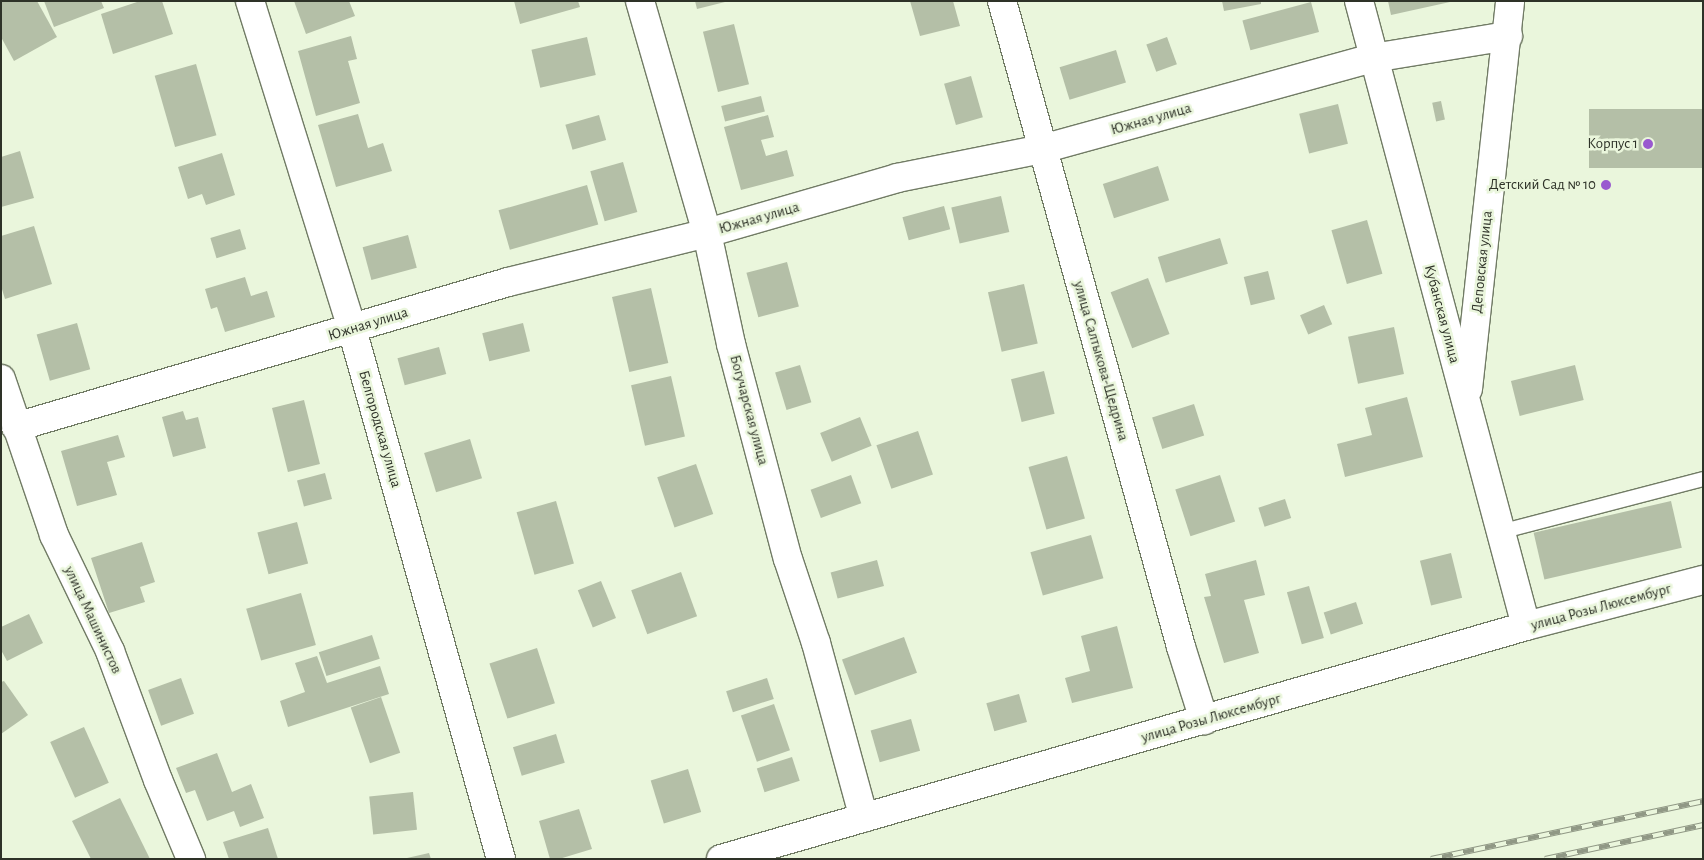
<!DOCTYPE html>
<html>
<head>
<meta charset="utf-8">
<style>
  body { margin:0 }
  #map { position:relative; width:1704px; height:860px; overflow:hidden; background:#eaf6dc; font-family:"Alegreya Sans",sans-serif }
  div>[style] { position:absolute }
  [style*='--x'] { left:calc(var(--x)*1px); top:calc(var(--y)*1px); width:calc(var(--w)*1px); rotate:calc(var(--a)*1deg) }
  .building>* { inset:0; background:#b4bfa7; transform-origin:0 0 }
  .roads { filter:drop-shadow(1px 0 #717b65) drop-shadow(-1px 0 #717b65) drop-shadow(0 1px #717b65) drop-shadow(0 -1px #717b65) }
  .service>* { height:14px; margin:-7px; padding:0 7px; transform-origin:7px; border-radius:7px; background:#fff }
  .minor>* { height:28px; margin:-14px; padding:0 14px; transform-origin:14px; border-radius:14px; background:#fff }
  .tertiary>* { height:28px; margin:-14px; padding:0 14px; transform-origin:14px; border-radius:14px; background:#fff }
  .rail>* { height:5.5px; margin-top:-2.75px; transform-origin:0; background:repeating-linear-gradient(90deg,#eaf6dc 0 11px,#909885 0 22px); box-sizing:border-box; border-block:1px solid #909885 }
  .dots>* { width:14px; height:14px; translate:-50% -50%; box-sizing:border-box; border:2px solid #eaf6dc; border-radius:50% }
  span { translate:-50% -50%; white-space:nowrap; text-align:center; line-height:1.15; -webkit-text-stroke:5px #eaf6dc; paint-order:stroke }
  .street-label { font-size:15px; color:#2e3228 }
  .poi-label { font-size:15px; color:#2e3228 }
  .right { translate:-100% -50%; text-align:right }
  .frame { position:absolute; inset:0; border:2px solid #2e3228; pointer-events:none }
</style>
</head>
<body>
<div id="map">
  <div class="building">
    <i style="clip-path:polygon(1px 1px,37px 1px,57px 37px,14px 61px,1px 37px)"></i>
    <i style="clip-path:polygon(44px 1px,101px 1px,104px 8px,54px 27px)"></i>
    <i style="clip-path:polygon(140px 1px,162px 1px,173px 34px,113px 54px,101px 14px)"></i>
    <i style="clip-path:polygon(294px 1px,349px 1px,355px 16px,306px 34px)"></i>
    <i style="clip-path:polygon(514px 1px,578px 1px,580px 7px,520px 24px)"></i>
    <i style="clip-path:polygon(695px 1px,725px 1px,725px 2px,697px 9px)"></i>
    <i style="clip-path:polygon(910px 1px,953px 1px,960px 26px,920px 36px)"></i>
    <i style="clip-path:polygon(1222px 1px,1261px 1px,1261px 4px,1224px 11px)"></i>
    <i style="clip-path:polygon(1388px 1px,1450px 1px,1450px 2px,1391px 15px)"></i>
    <i style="left:1311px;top:2px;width:31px;height:71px;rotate:75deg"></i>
    <i style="left:734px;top:24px;width:62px;height:32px;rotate:76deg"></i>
    <i style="clip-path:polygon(351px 36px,357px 59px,348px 61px,360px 103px,316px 116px,298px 51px)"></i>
    <i style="left:587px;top:37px;width:39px;height:57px;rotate:77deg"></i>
    <i style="left:1167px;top:37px;width:29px;height:22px;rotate:70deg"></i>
    <i style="left:1116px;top:50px;width:34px;height:59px;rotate:73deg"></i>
    <i style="left:196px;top:64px;width:74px;height:43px;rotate:74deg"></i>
    <i style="left:971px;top:76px;width:43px;height:28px;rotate:74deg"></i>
    <i style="left:761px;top:96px;width:16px;height:41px;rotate:76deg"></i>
    <i style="left:1441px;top:101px;width:19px;height:9px;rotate:78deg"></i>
    <i style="left:1338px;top:104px;width:41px;height:40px;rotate:76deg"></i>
    <i style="left:1703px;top:109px;width:59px;height:114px;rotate:90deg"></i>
    <i style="clip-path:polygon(358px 114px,368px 148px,383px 143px,392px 171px,336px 187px,318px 125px)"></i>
    <i style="left:599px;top:115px;width:26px;height:35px;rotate:74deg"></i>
    <i style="clip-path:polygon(768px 115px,774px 137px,761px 140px,766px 156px,787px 150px,794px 176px,741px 190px,724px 127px)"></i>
    <i style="clip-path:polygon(20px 151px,34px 198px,1px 207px,1px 157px)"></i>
    <i style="clip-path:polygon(222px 153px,235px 195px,206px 205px,202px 194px,188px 199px,178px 167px)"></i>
    <i style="left:623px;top:162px;width:52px;height:34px;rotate:74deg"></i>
    <i style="left:1158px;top:166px;width:36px;height:58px;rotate:72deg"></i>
    <i style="left:587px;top:185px;width:41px;height:92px;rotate:74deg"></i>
    <i style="left:1001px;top:196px;width:37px;height:51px;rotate:77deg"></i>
    <i style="left:944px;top:206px;width:24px;height:43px;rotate:75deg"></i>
    <i style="left:1367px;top:220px;width:56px;height:37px;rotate:74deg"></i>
    <i style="clip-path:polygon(34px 226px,52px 284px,5px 299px,1px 286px,1px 236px)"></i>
    <i style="left:240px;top:229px;width:21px;height:31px;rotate:73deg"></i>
    <i style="left:408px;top:235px;width:34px;height:47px;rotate:75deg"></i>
    <i style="left:1220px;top:238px;width:27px;height:65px;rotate:73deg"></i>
    <i style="left:787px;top:262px;width:46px;height:42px;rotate:75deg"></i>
    <i style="left:1268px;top:271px;width:29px;height:25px;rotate:76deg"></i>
    <i style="clip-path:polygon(245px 277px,251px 296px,267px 291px,275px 317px,225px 332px,217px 307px,211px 309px,205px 289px)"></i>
    <i style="left:1148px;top:278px;width:60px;height:40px;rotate:69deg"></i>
    <i style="left:1024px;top:284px;width:61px;height:37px;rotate:77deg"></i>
    <i style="left:651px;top:288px;width:77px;height:40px;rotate:77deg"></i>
    <i style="left:1324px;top:305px;width:21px;height:26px;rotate:67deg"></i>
    <i style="left:77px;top:323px;width:48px;height:42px;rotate:74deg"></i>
    <i style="left:523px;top:323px;width:29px;height:42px;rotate:76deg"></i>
    <i style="left:1394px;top:327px;width:48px;height:47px;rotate:78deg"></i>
    <i style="left:439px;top:347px;width:28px;height:43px;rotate:75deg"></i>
    <i style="left:800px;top:365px;width:39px;height:26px;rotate:73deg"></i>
    <i style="left:1575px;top:365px;width:36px;height:66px;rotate:76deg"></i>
    <i style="left:1044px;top:371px;width:44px;height:34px;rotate:76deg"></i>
    <i style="left:671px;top:376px;width:62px;height:41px;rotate:77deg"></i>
    <i style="clip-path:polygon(1407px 397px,1423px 457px,1345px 477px,1337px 444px,1372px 435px,1365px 408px)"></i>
    <i style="left:304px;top:400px;width:66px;height:33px;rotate:76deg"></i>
    <i style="left:1194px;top:404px;width:33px;height:44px;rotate:72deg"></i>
    <i style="clip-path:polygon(183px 411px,186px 420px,198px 417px,206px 448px,173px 457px,162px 417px)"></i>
    <i style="left:860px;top:417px;width:31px;height:43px;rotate:68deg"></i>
    <i style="left:918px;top:431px;width:46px;height:44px;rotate:71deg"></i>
    <i style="clip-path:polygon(118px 435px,125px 457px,107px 462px,117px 495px,77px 506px,61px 451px)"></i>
    <i style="left:470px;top:439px;width:41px;height:48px;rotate:73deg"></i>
    <i style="left:1067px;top:456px;width:65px;height:40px;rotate:74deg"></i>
    <i style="left:696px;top:464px;width:53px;height:41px;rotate:71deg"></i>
    <i style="left:325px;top:473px;width:27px;height:29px;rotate:75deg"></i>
    <i style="left:851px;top:475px;width:30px;height:43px;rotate:70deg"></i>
    <i style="left:1220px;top:475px;width:49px;height:47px;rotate:72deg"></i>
    <i style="left:1285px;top:499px;width:20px;height:28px;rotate:72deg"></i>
    <i style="left:556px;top:501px;width:65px;height:41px;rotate:74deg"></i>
    <i style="left:1671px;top:501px;width:48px;height:141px;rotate:77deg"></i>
    <i style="left:297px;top:522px;width:43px;height:41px;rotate:75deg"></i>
    <i style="left:1091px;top:535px;width:45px;height:63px;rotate:74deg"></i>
    <i style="clip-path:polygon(142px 542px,155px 582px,140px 587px,145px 602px,109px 613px,91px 558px)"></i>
    <i style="left:1451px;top:553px;width:46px;height:32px;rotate:76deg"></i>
    <i style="left:877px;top:560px;width:27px;height:48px;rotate:75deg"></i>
    <i style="clip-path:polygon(1256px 560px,1265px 595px,1244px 600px,1259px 653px,1224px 663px,1204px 597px,1211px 596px,1205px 574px)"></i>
    <i style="left:681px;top:572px;width:47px;height:53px;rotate:70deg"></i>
    <i style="left:601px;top:581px;width:40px;height:25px;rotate:68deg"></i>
    <i style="left:1309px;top:586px;width:54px;height:23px;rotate:74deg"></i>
    <i style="left:301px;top:593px;width:54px;height:57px;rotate:74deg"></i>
    <i style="left:1356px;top:602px;width:23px;height:34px;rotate:72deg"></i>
    <i style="clip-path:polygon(29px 614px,43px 643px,7px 661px,1px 650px,1px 627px)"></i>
    <i style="clip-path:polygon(1117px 626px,1133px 688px,1072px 703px,1065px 678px,1090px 671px,1081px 636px)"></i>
    <i style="left:372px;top:635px;width:25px;height:56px;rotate:72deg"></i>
    <i style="left:904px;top:637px;width:38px;height:66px;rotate:70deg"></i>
    <i style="left:537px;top:648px;width:58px;height:50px;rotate:72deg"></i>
    <i style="clip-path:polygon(317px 656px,327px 683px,380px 666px,389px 694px,288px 727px,280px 701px,305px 692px,295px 663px)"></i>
    <i style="left:181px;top:678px;width:38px;height:35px;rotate:70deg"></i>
    <i style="left:767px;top:678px;width:22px;height:43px;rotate:72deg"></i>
    <i style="clip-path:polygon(4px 681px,28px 715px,1px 734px,1px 682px)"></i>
    <i style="left:1019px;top:694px;width:29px;height:34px;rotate:74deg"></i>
    <i style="left:381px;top:697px;width:59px;height:32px;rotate:71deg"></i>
    <i style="left:774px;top:704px;width:49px;height:35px;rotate:71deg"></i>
    <i style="left:911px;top:719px;width:33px;height:42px;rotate:74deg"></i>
    <i style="left:84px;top:727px;width:61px;height:37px;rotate:66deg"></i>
    <i style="left:556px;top:734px;width:30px;height:45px;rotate:73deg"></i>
    <i style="clip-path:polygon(217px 753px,232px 792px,251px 784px,264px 818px,240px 827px,234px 811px,207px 821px,195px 790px,186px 793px,176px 768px)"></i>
    <i style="left:792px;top:757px;width:25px;height:37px;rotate:72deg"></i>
    <i style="left:688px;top:769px;width:45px;height:39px;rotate:73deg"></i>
    <i style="left:413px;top:792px;width:38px;height:44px;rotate:84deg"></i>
    <i style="clip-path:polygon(120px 798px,150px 859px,91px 859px,72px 821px)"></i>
    <i style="clip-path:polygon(579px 809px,592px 849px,559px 859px,550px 859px,539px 821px)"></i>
    <i style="clip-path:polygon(268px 828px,278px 859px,229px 859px,223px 842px)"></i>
    <i style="clip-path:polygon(429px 853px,431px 859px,407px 859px,407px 858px)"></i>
  </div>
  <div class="roads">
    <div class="service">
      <i style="--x:1500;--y:532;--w:210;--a:-14.6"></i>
    </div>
    <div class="minor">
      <i style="--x:250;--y:1;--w:343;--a:72.7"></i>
      <i style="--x:352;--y:329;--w:551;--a:74.3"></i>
      <i style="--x:640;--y:1;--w:241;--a:73.9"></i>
      <i style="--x:707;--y:233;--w:114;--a:77.8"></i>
      <i style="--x:731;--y:344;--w:222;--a:75.2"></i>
      <i style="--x:788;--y:559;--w:89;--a:71.6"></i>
      <i style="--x:816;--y:643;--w:181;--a:74.7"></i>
      <i style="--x:1002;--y:1;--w:670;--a:74.51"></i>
      <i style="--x:1181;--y:647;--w:77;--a:72.5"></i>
      <i style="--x:1359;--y:1;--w:647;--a:75.04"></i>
      <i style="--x:1;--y:379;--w:165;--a:71.2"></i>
      <i style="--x:54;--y:535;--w:129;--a:64.2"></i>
      <i style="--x:110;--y:651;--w:138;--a:69.6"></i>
      <i style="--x:158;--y:780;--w:86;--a:67.3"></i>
      <i style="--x:1468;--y:389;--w:390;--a:-83.8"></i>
      <i style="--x:16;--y:427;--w:513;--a:-16.42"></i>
      <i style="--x:508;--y:282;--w:205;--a:-13.8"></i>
      <i style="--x:707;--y:233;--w:198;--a:-16.1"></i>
      <i style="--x:897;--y:178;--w:148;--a:-11.3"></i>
      <i style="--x:1042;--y:149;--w:343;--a:-15.4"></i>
      <i style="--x:1373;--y:58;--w:137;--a:-9.3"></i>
    </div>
    <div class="tertiary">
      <i style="--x:721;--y:859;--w:838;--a:-16.14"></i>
      <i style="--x:1526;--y:626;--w:183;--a:-14.6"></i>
    </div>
  </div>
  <div class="rail">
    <i style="--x:1431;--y:859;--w:278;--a:-12"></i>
    <i style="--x:1545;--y:859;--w:162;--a:-12.1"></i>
  </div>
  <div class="dots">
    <i style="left:1648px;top:144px;background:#9959cf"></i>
    <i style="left:1606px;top:185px;background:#9959cf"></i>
  </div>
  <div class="street-label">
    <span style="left:1151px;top:119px;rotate:-16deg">Южная улица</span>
    <span style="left:759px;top:218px;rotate:-16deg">Южная улица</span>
    <span style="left:1482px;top:262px;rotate:-84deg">Деповская улица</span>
    <span style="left:1442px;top:314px;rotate:75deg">Кубанская улица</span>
    <span style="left:368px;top:324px;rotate:-17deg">Южная улица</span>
    <span style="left:1101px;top:361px;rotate:74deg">улица Салтыкова-Щедрина</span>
    <span style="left:749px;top:410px;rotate:75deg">Богучарская улица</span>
    <span style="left:380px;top:429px;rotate:74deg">Белгородская улица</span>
    <span style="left:1601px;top:607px;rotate:-15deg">улица Розы Люксембург</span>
    <span style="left:93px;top:620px;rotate:65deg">улица Машинистов</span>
    <span style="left:1211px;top:718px;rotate:-16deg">улица Розы Люксембург</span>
  </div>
  <div class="poi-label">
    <span class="right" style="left:1638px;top:144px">Корпус 1</span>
    <span class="right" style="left:1596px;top:185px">Детский Сад № 10</span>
  </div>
  <div class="frame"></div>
</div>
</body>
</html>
